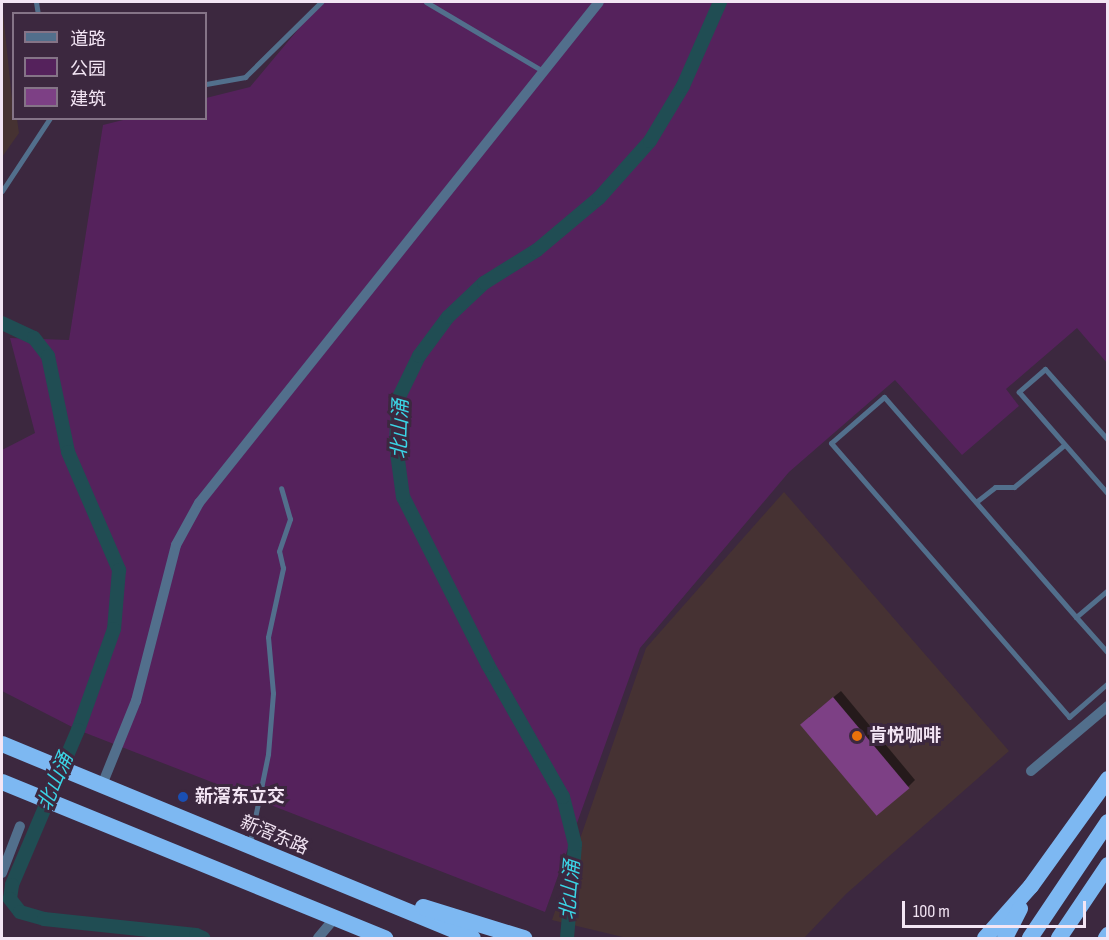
<!DOCTYPE html>
<html>
<head>
<meta charset="utf-8">
<style>
  body { margin:0 }
  #map { position:relative; width:1109px; height:940px; overflow:hidden; background:#3c283f; font-family:"Sofia Sans Condensed","Noto Sans SC",sans-serif }
  div>[style] { position:absolute }
  [style*='--x'] { left:calc(var(--x)*1px); top:calc(var(--y)*1px); width:calc(var(--w)*1px); rotate:calc(var(--a)*1deg) }
  .commercial>* { inset:0; background:#463233 }
  .education>* { inset:0; background:#463232 }
  .green>* { inset:0; background:#55225c }
  .shadow>* { inset:0; background:#0007 }
  .canal>* { height:14px; margin:-7px; padding:0 7px; transform-origin:7px; border-radius:7px; background:#204d53 }
  .building>* { inset:0; background:#7d4085; transform-origin:0 0 }
  .service>* { height:5px; margin:-2.5px; padding:0 2.5px; transform-origin:2.5px; border-radius:2.5px; background:#526f8c }
  .minor>* { height:10px; margin:-5px; padding:0 5px; transform-origin:5px; border-radius:5px; background:#526f8c }
  .trunk>* { height:16px; margin:-8px; padding:0 8px; transform-origin:8px; border-radius:8px; background:#7db8f2 }
  .dots>* { width:16px; height:16px; translate:-50% -50%; box-sizing:border-box; border:3px solid #3c283f; border-radius:50% }
  span { translate:-50% -50%; white-space:nowrap; text-align:center; line-height:1.15; -webkit-text-stroke:6px #3c283f; paint-order:stroke }
  .poi-label { font-size:18px; color:#f3e5f4; font-weight:700 }
  .left { translate:0 -50%; text-align:left }
  .street-label { font-size:18px; color:#f3e5f4 }
  .water-label { font-size:20px; color:#3bd4e5; font-style:italic }
  .frame { position:absolute; inset:0; border:3px solid #f3e5f4; pointer-events:none }
  .legend { position:absolute; left:12px; top:12px; width:195px; height:108px; box-sizing:border-box; background:#3c283f; border:2px solid #857487; margin:0; padding:8px 10px; list-style:none; font-size:18px; color:#f3e5f4 }
  .legend li { display:flex; align-items:center; gap:12px; height:30px }
  .legend b { width:30px; border:2px solid #857487 }
  .scale { position:absolute; left:902px; top:901px; width:184px; height:27px; box-sizing:border-box; border:3px solid #f3e5f4; border-top:0; padding-left:8px; font-size:18px; line-height:21px; white-space:nowrap; color:#f3e5f4; -webkit-text-stroke:4px #3c283f; paint-order:stroke }
</style>
</head>
<body>
<div id="map">
  <div class="commercial">
    <i style="clip-path:polygon(784px 492px,1009px 751px,846px 894px,804px 938px,627px 938px,552px 920px,646px 648px)"></i>
  </div>
  <div class="education">
    <i style="clip-path:polygon(2px 3px,14px 118px,17px 119px,19px 133px,2px 157px)"></i>
  </div>
  <div class="green">
    <i style="clip-path:polygon(321px 2px,1107px 2px,1107px 363px,1077px 328px,1006px 389px,1019px 406px,962px 455px,895px 380px,789px 472px,640px 648px,545px 912px,78px 730px,2px 691px,2px 450px,35px 433px,10px 338px,69px 340px,103px 125px,127px 119px,206px 118px,206px 98px,250px 87px)"></i>
  </div>
  <div class="shadow">
    <i style="clip-path:polygon(841px 691px,915px 780px,908px 787px,809px 717px)"></i>
  </div>
  <div class="canal">
    <i style="--x:2;--y:323;--w:35;--a:25"></i>
    <i style="--x:34;--y:338;--w:23;--a:52"></i>
    <i style="--x:48;--y:356;--w:98;--a:78.2"></i>
    <i style="--x:68;--y:452;--w:129;--a:66.6"></i>
    <i style="--x:119;--y:570;--w:59;--a:94.8"></i>
    <i style="--x:114;--y:629;--w:107;--a:109.6"></i>
    <i style="--x:78;--y:730;--w:168;--a:113.1"></i>
    <i style="--x:12;--y:885;--w:14;--a:98"></i>
    <i style="--x:10;--y:899;--w:16;--a:52"></i>
    <i style="--x:20;--y:912;--w:25;--a:16"></i>
    <i style="--x:44;--y:919;--w:153;--a:6"></i>
    <i style="--x:196;--y:935;--w:8;--a:23"></i>
    <i style="--x:567;--y:938;--w:94;--a:-85.1"></i>
    <i style="--x:575;--y:844;--w:49;--a:-104.3"></i>
    <i style="--x:563;--y:797;--w:152;--a:-119.6"></i>
    <i style="--x:488;--y:665;--w:188;--a:-116.8"></i>
    <i style="--x:403;--y:497;--w:52;--a:-97.7"></i>
    <i style="--x:396;--y:445;--w:46;--a:-87.5"></i>
    <i style="--x:398;--y:399;--w:48;--a:-64"></i>
    <i style="--x:419;--y:356;--w:49;--a:-53.4"></i>
    <i style="--x:448;--y:317;--w:50;--a:-43.4"></i>
    <i style="--x:484;--y:283;--w:62;--a:-31.9"></i>
    <i style="--x:537;--y:250;--w:81;--a:-40"></i>
    <i style="--x:599;--y:198;--w:76;--a:-48.2"></i>
    <i style="--x:650;--y:141;--w:64;--a:-59"></i>
    <i style="--x:683;--y:86;--w:92;--a:-66.2"></i>
  </div>
  <div class="building">
    <i style="left:833px;top:697px;width:119px;height:43px;rotate:50deg"></i>
  </div>
  <div class="service">
    <i style="--x:36;--y:2;--w:12;--a:81"></i>
    <i style="--x:426;--y:2;--w:134;--a:30.6"></i>
    <i style="--x:206;--y:84;--w:40;--a:-10"></i>
    <i style="--x:245;--y:77;--w:107;--a:-44.6"></i>
    <i style="--x:2;--y:191;--w:87;--a:-56.7"></i>
    <i style="--x:1108;--y:440;--w:95;--a:-131.6"></i>
    <i style="--x:1045;--y:369;--w:35;--a:139"></i>
    <i style="--x:1019;--y:392;--w:135;--a:48.9"></i>
    <i style="--x:976;--y:502;--w:24;--a:-38"></i>
    <i style="--x:995;--y:487;--w:19;--a:0"></i>
    <i style="--x:1014;--y:487;--w:65;--a:-40"></i>
    <i style="--x:1108;--y:590;--w:42;--a:139.8"></i>
    <i style="--x:1076;--y:617;--w:48;--a:48.4"></i>
    <i style="--x:1076;--y:617;--w:292;--a:-131.1"></i>
    <i style="--x:884;--y:397;--w:70;--a:139"></i>
    <i style="--x:831;--y:443;--w:363;--a:49"></i>
    <i style="--x:1069;--y:717;--w:52;--a:-41.1"></i>
    <i style="--x:250;--y:842;--w:90;--a:-78.4"></i>
    <i style="--x:268;--y:754;--w:61;--a:-85.3"></i>
    <i style="--x:273;--y:693;--w:56;--a:-95.1"></i>
    <i style="--x:268;--y:637;--w:71;--a:-77.7"></i>
    <i style="--x:283;--y:568;--w:17;--a:-103"></i>
    <i style="--x:279;--y:551;--w:34;--a:-71"></i>
    <i style="--x:290;--y:519;--w:32;--a:-106"></i>
  </div>
  <div class="minor">
    <i style="--x:1031;--y:771;--w:101;--a:-40.2"></i>
    <i style="--x:102;--y:785;--w:91;--a:-68"></i>
    <i style="--x:136;--y:701;--w:161;--a:-75.6"></i>
    <i style="--x:176;--y:545;--w:48;--a:-61.3"></i>
    <i style="--x:199;--y:503;--w:641;--a:-51.4"></i>
    <i style="--x:2;--y:873;--w:50;--a:-69"></i>
    <i style="--x:318;--y:938;--w:26;--a:-50"></i>
  </div>
  <div class="trunk">
    <i style="--x:2;--y:744;--w:509;--a:22.39"></i>
    <i style="--x:2;--y:782;--w:414;--a:22.2"></i>
    <i style="--x:423;--y:907;--w:106;--a:17.1"></i>
    <i style="--x:985;--y:938;--w:69;--a:-48.5"></i>
    <i style="--x:1031;--y:886;--w:132;--a:-54.3"></i>
    <i style="--x:1005;--y:938;--w:33;--a:-63"></i>
    <i style="--x:1030;--y:938;--w:140;--a:-56.1"></i>
    <i style="--x:1059;--y:938;--w:88;--a:-56.1"></i>
    <i style="--x:1106;--y:938;--w:4;--a:-56"></i>
  </div>
  <div class="dots">
    <i style="left:857px;top:736px;background:#e8710a"></i>
    <i style="left:183px;top:797px;background:#1a4fb4"></i>
  </div>
  <div class="poi-label">
    <span class="left" style="left:869px;top:736px">肯悦咖啡</span>
    <span class="left" style="left:195px;top:797px">新滘东立交</span>
  </div>
  <div class="street-label">
    <span style="left:274px;top:836px;rotate:23deg">新滘东路</span>
  </div>
  <div class="water-label">
    <span style="left:401px;top:429px;rotate:-88deg">北山涌</span>
    <span style="left:56px;top:782px;rotate:-67deg">北山涌</span>
    <span style="left:571px;top:890px;rotate:-85deg">北山涌</span>
  </div>
  <div class="frame"></div>
  <ul class="legend">
  <li><b style="height:8px;background:#526f8c"></b>道路</li>
  <li><b style="height:16px;background:#55225c"></b>公园</li>
  <li><b style="height:16px;background:#7d4085"></b>建筑</li>
  </ul>
  <div class="scale">100 m</div>
</div>
</body>
</html>
